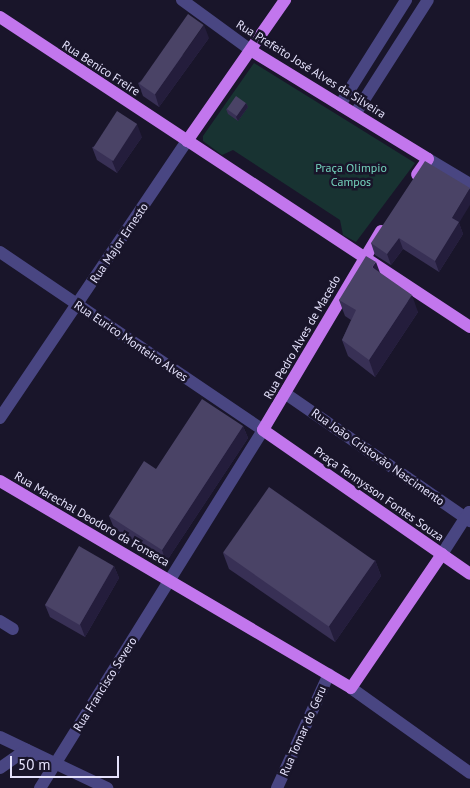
<!DOCTYPE html>
<html>
<head>
<meta charset="utf-8">
<style>
  body { margin:0 }
  #map { position:relative; width:470px; height:788px; overflow:hidden; background:#19152a; font-family:"PT Sans",sans-serif }
  div>[style] { position:absolute }
  [style*='--x'] { left:calc(var(--x)*1px); top:calc(var(--y)*1px); width:calc(var(--w)*1px); rotate:calc(var(--a)*1deg) }
  .green>* { inset:0; background:#183332 }
  .minor>* { height:12px; margin:-6px; padding:0 6px; transform-origin:6px; border-radius:6px; background:#494682 }
  .major>* { height:12px; margin:-6px; padding:0 6px; transform-origin:6px; border-radius:6px; background:#c276ed }
  .wall>* { inset:0; background:#383055 }
  .shaded-wall>* { inset:0; background:#241d3c }
  .building>* { inset:0; background:#4a4366; transform-origin:0 0 }
  span { translate:-50% -50%; white-space:nowrap; text-align:center; line-height:1.15; -webkit-text-stroke:5px #19152a; paint-order:stroke }
  .street-label { font-size:12px; color:#e4e1fb }
  .park-label { font-size:12px; color:#75d3bd }
  .scale { position:absolute; left:10px; top:756px; width:109px; height:22px; box-sizing:border-box; border:2px solid #e4e1fb; border-top:0; padding-left:6px; font-size:15px; line-height:18px; white-space:nowrap; color:#e4e1fb; -webkit-text-stroke:4px #19152a; paint-order:stroke }
</style>
</head>
<body>
<div id="map">
  <div class="green">
    <i style="clip-path:polygon(254px 63px,415px 163px,356px 242px,343px 235px,340px 220px,233px 150px,222px 155px,203px 141px,203px 136px)"></i>
  </div>
  <div class="minor">
    <i style="--x:182;--y:0;--w:87;--a:36.1"></i>
    <i style="--x:340;--y:105;--w:124;--a:-57.8"></i>
    <i style="--x:355;--y:114;--w:135;--a:-57.4"></i>
    <i style="--x:428;--y:159;--w:49;--a:30.8"></i>
    <i style="--x:0;--y:252;--w:318;--a:34.1"></i>
    <i style="--x:263;--y:430;--w:422;--a:121.9"></i>
    <i style="--x:286;--y:394;--w:224;--a:34.6"></i>
    <i style="--x:0;--y:418;--w:334;--a:-56"></i>
    <i style="--x:442;--y:554;--w:50;--a:-57.3"></i>
    <i style="--x:0;--y:621;--w:15;--a:32"></i>
    <i style="--x:351;--y:688;--w:146;--a:35.5"></i>
    <i style="--x:0;--y:737;--w:119;--a:25.5"></i>
    <i style="--x:0;--y:768;--w:32;--a:-35"></i>
    <i style="--x:277;--y:788;--w:125;--a:-65.5"></i>
  </div>
  <div class="major">
    <i style="--x:0;--y:17;--w:563;--a:33.41"></i>
    <i style="--x:252;--y:51;--w:206;--a:31.5"></i>
    <i style="--x:428;--y:159;--w:19;--a:125"></i>
    <i style="--x:187;--y:141;--w:172;--a:-55.2"></i>
    <i style="--x:381;--y:231;--w:231;--a:120.7"></i>
    <i style="--x:263;--y:430;--w:252;--a:34.8"></i>
    <i style="--x:0;--y:481;--w:407;--a:30.5"></i>
    <i style="--x:351;--y:688;--w:162;--a:-55.8"></i>
  </div>
  <div class="wall">
    <i style="clip-path:polygon(209px 38px,159px 107px,143px 96px,138px 83px)"></i>
    <i style="clip-path:polygon(246px 103px,248px 107px,238px 121px,228px 114px,226px 109px)"></i>
    <i style="clip-path:polygon(142px 137px,117px 173px,97px 160px,92px 147px)"></i>
    <i style="clip-path:polygon(459px 223px,463px 234px,439px 272px,403px 249px,391px 265px,375px 255px,371px 243px)"></i>
    <i style="clip-path:polygon(379px 272px,418px 312px,375px 377px,348px 356px,342px 340px,351px 320px,345px 316px,339px 300px)"></i>
    <i style="clip-path:polygon(243px 426px,248px 438px,166px 562px,114px 528px,109px 516px,156px 469px)"></i>
    <i style="clip-path:polygon(223px 553px,375px 560px,381px 576px,335px 642px,229px 569px)"></i>
    <i style="clip-path:polygon(114px 566px,119px 578px,85px 637px,50px 617px,45px 605px)"></i>
  </div>
  <div class="shaded-wall">
    <i style="clip-path:polygon(204px 25px,209px 38px,159px 107px,155px 94px)"></i>
    <i style="clip-path:polygon(246px 103px,248px 107px,238px 121px,236px 117px)"></i>
    <i style="clip-path:polygon(137px 124px,142px 137px,117px 173px,112px 161px)"></i>
    <i style="clip-path:polygon(470px 188px,470px 205px,459px 223px,463px 234px,439px 272px,435px 261px,452px 218px)"></i>
    <i style="clip-path:polygon(399px 238px,403px 249px,391px 265px,387px 254px)"></i>
    <i style="clip-path:polygon(376px 262px,382px 278px,372px 267px)"></i>
    <i style="clip-path:polygon(412px 295px,418px 312px,375px 377px,369px 360px)"></i>
    <i style="clip-path:polygon(243px 426px,248px 438px,166px 562px,162px 550px)"></i>
    <i style="clip-path:polygon(375px 560px,381px 576px,335px 642px,329px 626px)"></i>
    <i style="clip-path:polygon(114px 566px,119px 578px,85px 637px,80px 624px)"></i>
  </div>
  <div class="building">
    <i style="left:188px;top:14px;width:19px;height:85px;rotate:35deg"></i>
    <i style="left:236px;top:96px;width:12px;height:16px;rotate:35deg"></i>
    <i style="left:117px;top:111px;width:24px;height:44px;rotate:33deg"></i>
    <i style="clip-path:polygon(425px 161px,470px 188px,452px 218px,459px 222px,435px 261px,399px 238px,387px 254px,371px 243px)"></i>
    <i style="clip-path:polygon(366px 256px,376px 262px,372px 267px,412px 295px,369px 360px,342px 340px,356px 310px,339px 300px)"></i>
    <i style="clip-path:polygon(202px 399px,243px 426px,162px 550px,109px 516px,144px 461px,156px 469px)"></i>
    <i style="left:269px;top:487px;width:129px;height:80px;rotate:35deg"></i>
    <i style="left:79px;top:546px;width:40px;height:68px;rotate:30deg"></i>
  </div>
  <div class="street-label">
    <span style="left:101px;top:68px;rotate:33deg">Rua Benico Freire</span>
    <span style="left:311px;top:69px;rotate:32deg">Rua Prefeito José Alves da Silveira</span>
    <span style="left:119px;top:243px;rotate:-56deg">Rua Major Ernesto</span>
    <span style="left:302px;top:337px;rotate:-60deg">Rua Pedro Alves de Macedo</span>
    <span style="left:131px;top:341px;rotate:34deg">Rua Eurico Monteiro Alves</span>
    <span style="left:378px;top:457px;rotate:35deg">Rua João Cristovão Nascimento</span>
    <span style="left:379px;top:494px;rotate:35deg">Praça Tennysson Fontes Souza</span>
    <span style="left:92px;top:519px;rotate:30deg">Rua Marechal Deodoro da Fonseca</span>
    <span style="left:105px;top:684px;rotate:-58deg">Rua Francisco Severo</span>
    <span style="left:303px;top:731px;rotate:-66deg">Rua Tomar do Geru</span>
  </div>
  <div class="park-label">
    <span style="left:351px;top:175px">Praça Olimpio<br>Campos</span>
  </div>
  <div class="scale">50 m</div>
</div>
</body>
</html>
